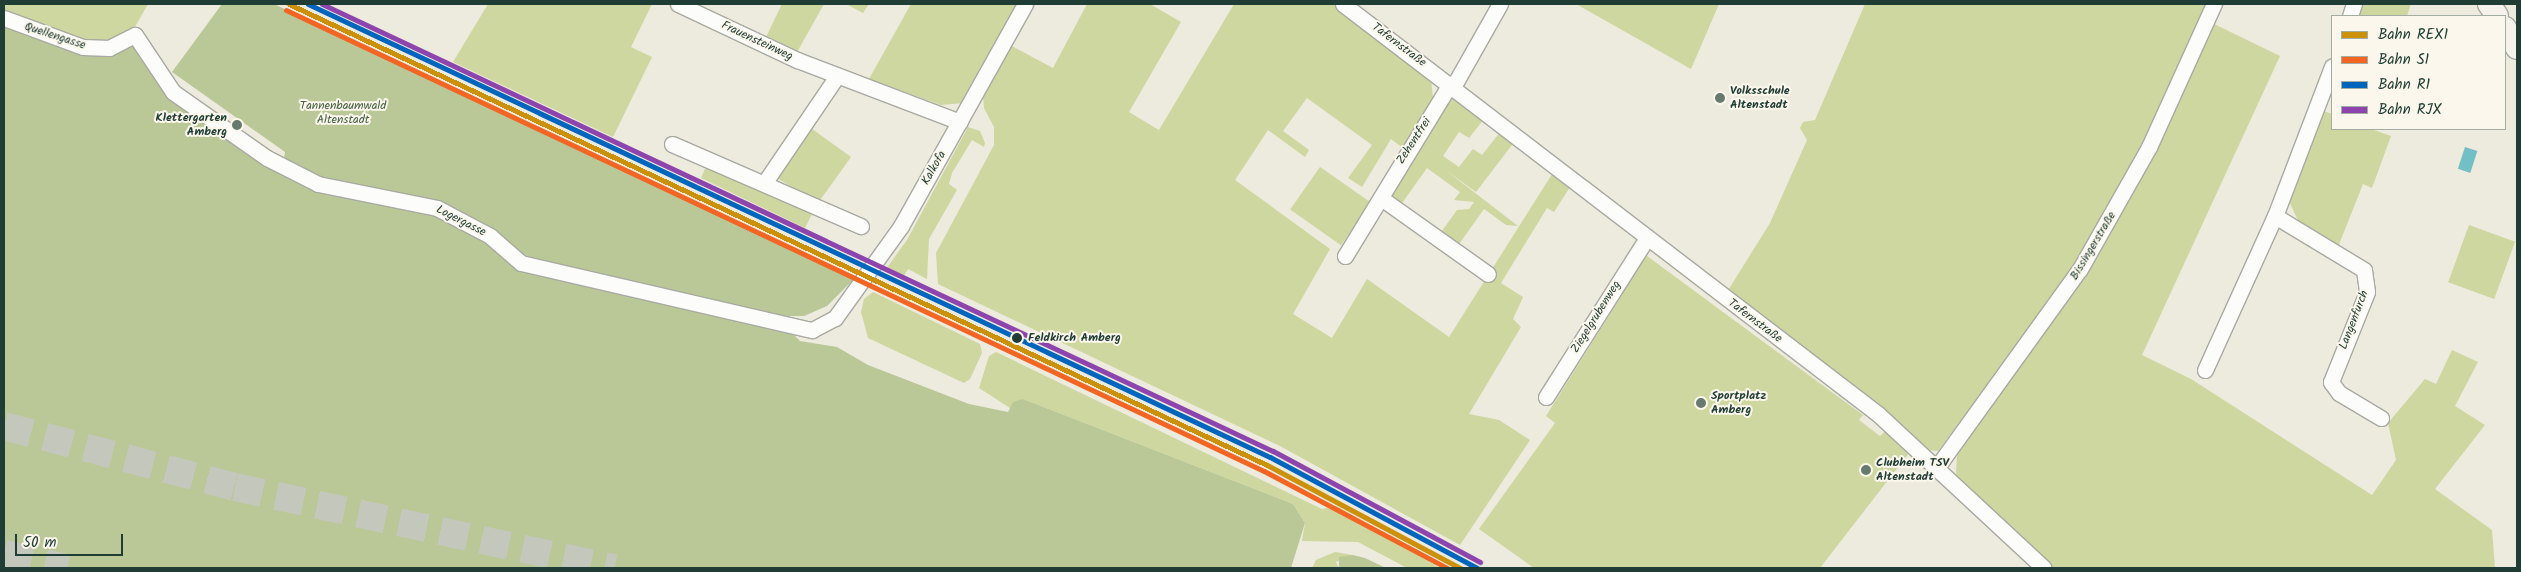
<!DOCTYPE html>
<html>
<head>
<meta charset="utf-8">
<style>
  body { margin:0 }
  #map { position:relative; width:2521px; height:572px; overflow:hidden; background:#edeade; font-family:Kalam,sans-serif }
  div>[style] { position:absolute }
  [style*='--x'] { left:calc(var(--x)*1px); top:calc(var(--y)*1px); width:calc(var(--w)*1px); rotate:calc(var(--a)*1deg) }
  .green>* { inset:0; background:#ced79f; transform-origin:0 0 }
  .forest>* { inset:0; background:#bac898 }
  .water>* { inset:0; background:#72bfc5; transform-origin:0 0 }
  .highway-tunnel>* { height:28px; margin-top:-14px; transform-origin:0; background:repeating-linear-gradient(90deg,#c4c7bc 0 28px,transparent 0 42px) }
  .roads { filter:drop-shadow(1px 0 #a8aaa2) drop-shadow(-1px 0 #a8aaa2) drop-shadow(0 1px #a8aaa2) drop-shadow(0 -1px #a8aaa2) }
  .street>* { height:15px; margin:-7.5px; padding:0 7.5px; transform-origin:7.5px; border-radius:7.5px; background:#fcfcfa }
  .secondary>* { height:22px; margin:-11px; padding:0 11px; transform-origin:11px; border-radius:11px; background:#f5f2ec }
  .rail-1>* { height:5px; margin:-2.5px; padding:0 2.5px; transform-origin:2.5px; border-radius:2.5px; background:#cc910a }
  .rail-2>* { height:5px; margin:-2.5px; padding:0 2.5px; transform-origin:2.5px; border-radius:2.5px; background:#f26522 }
  .rail-3>* { height:5px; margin:-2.5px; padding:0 2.5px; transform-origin:2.5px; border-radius:2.5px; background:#0065bd }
  .rail-4>* { height:5px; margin:-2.5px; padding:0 2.5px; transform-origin:2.5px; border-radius:2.5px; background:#8e44ad }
  .dots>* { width:14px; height:14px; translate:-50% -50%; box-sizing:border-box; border:2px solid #fbf7ec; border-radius:50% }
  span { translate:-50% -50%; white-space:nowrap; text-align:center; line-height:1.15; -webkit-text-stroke:4px #fbf7ec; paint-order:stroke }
  .street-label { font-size:12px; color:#1f3d34 }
  .poi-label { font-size:12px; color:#1f3d34; font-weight:700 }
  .left { translate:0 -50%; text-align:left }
  .right { translate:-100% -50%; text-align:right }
  .park-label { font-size:12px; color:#446042 }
  .stop-label { font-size:12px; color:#1f3d34; font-weight:700 }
  .frame { position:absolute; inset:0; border:5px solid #1f3d34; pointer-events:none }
  .legend { position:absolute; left:2331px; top:15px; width:175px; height:115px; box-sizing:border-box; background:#fbf7ec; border:1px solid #a3ada2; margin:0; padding:6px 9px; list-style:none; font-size:15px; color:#1f3d34 }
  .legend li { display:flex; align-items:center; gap:10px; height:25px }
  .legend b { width:25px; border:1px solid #a3ada2 }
  .scale { position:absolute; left:15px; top:534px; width:108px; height:22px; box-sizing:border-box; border:2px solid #1f3d34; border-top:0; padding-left:6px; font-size:15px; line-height:18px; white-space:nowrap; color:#1f3d34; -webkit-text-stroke:4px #fbf7ec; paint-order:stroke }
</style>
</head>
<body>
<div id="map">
  <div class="green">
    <i style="clip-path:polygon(4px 4px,148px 4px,132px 32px,109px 48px,4px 18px)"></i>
    <i style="clip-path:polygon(488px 4px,652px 4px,631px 47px,652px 57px,613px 137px,453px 62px)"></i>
    <i style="clip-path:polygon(782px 4px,824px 4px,796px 54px,765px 39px)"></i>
    <i style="clip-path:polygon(846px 4px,869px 4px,863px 13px)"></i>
    <i style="clip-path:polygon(911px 4px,1018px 4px,963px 103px,941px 105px,869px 79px)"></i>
    <i style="clip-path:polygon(1087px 4px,1150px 4px,1181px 22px,1129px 112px,1159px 130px,1234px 4px,1333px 4px,1431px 78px,1433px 98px,1403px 148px,1391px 139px,1362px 187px,1348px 178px,1372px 145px,1307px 98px,1283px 131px,1309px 150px,1305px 157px,1268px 130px,1235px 180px,1330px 249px,1293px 314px,1332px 338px,1367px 279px,1449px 337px,1554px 171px,1570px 187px,1554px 212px,1547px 208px,1501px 283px,1523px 297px,1513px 319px,1521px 327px,1469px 414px,1499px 420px,1530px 440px,1460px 545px,1280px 446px,938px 284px,936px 253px,994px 145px,994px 127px,984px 108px,983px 95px,1010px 45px,1053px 68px)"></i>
    <i style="clip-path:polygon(1576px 4px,1719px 4px,1691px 69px)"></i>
    <i style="clip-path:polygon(1865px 4px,2208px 4px,2148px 133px,2075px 266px,1938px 451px,1927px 450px,1844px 378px,1727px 292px,1770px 223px,1807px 140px,1800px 128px,1803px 122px,1815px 120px)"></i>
    <i style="clip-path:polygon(2360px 4px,2411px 4px,2407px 16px,2355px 16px)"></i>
    <i style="clip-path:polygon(2212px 23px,2280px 56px,2142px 355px,2191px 379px,2372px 495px,2396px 460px,2388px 423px,2425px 379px,2436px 384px,2452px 350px,2478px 362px,2455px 406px,2485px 425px,2435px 489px,2492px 530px,2495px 568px,2051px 568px,1956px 475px,1957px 453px,2085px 273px)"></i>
    <i style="clip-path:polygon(1454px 96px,1484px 119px,1469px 138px,1459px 132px,1443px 156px,1459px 167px,1473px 149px,1482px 155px,1501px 131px,1515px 141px,1476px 192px,1444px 169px,1518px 226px,1506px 225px,1484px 209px,1457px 247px,1439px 235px,1457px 210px,1469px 209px,1474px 202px,1454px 200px,1460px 192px,1427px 168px,1400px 206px,1393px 198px,1393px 187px)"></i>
    <i style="clip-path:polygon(2321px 110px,2332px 114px,2332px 129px,2371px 129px,2391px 136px,2372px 188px,2363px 184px,2338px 247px,2300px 225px,2289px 201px)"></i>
    <i style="clip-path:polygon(808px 126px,851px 157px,818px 203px,777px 178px)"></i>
    <i style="clip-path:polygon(968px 127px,980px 131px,985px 143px,984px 147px,972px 140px,952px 173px,949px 184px,957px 190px,929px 239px,927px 279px,908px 269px,903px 277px,886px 269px,907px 240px)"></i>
    <i style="clip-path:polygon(707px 164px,814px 210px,805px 228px,701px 178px)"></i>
    <i style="left:1320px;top:167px;width:62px;height:52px;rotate:35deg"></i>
    <i style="left:2469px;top:225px;width:49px;height:61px;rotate:20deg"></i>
    <i style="clip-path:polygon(1647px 256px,1863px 415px,1859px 420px,1880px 436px,1886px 430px,1909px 453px,1820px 568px,1534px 568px,1479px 529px,1555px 423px,1546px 416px,1622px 295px,1632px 272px)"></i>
    <i style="clip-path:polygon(873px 292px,980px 344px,982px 353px,970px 379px,964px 383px,868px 338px,861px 312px,864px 299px)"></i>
    <i style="clip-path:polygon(996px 352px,1322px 509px,1337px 506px,1440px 568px,1407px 568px,1358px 542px,1302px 541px,1305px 523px,1293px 504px,1023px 399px,1010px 408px,979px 388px,989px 356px)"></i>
    <i style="clip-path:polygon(1335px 552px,1353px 555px,1336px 562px,1339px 568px,1312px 568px,1316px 560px)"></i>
  </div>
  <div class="forest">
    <i style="clip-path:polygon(222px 4px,274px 4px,855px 278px,827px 306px,804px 316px,785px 316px,559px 267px,527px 256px,458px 211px,429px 200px,336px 183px,283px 163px,285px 152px,172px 72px)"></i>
    <i style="clip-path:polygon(4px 18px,83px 47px,135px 35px,173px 92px,318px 184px,437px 208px,521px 263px,786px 327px,800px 341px,837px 347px,868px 365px,969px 404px,1008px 412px,1013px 402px,1023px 399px,1293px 504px,1305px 523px,1291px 568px,4px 568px)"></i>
    <i style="clip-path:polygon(1353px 555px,1365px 558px,1386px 568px,1339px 568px,1339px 557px)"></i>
  </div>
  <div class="water">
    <i style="left:2465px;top:147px;width:13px;height:23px;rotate:18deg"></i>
  </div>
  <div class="highway-tunnel">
    <i style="--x:4;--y:426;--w:239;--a:14.8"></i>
    <i style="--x:235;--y:487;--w:388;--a:12.1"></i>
    <i style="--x:4;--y:554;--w:65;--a:12.5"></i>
  </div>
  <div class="roads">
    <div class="street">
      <i style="--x:678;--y:4;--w:132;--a:25.2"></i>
      <i style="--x:797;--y:60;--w:174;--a:20.8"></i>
      <i style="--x:1343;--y:4;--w:674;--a:37.46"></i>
      <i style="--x:1878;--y:414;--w:226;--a:42.9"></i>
      <i style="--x:2350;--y:16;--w:13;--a:-72"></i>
      <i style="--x:4;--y:18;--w:84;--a:20.2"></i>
      <i style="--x:83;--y:47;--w:26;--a:2"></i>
      <i style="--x:109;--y:48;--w:29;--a:-27"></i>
      <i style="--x:135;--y:35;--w:69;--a:56.3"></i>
      <i style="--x:173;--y:92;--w:115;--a:35.1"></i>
      <i style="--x:267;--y:158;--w:57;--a:27"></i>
      <i style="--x:318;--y:184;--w:121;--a:11.4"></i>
      <i style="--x:437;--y:208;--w:60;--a:27.8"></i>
      <i style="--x:490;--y:236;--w:41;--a:41.1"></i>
      <i style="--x:521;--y:263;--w:299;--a:13"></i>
      <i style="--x:812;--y:330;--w:26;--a:-28"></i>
      <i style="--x:835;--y:318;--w:113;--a:-54.3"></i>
      <i style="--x:901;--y:226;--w:254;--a:-60.8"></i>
      <i style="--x:1453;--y:87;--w:95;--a:-60.5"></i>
      <i style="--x:672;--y:144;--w:206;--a:23.5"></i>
      <i style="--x:765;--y:182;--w:128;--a:-55.8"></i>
      <i style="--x:1381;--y:198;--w:131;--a:35.4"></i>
      <i style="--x:2275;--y:216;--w:104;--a:31.2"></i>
      <i style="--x:2364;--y:270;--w:22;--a:82"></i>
      <i style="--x:2367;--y:292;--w:97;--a:111.8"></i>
      <i style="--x:2331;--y:382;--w:14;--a:54"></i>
      <i style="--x:2339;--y:393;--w:49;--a:30.8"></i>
      <i style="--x:1345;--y:256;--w:202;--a:-58.6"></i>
      <i style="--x:2205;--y:370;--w:169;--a:-65.6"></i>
      <i style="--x:2275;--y:216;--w:160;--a:-69.1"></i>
      <i style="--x:1546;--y:397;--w:188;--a:-57.6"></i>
      <i style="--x:1937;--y:467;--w:244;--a:-54.2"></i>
      <i style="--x:2080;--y:269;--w:140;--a:-60.5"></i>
      <i style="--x:2149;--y:147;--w:157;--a:-65.6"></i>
    </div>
    <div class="secondary">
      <i style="--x:2489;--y:4;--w:14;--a:56"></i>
      <i style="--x:2505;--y:28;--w:23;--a:59"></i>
    </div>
  </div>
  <div class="rail-1">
    <i style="--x:289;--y:4;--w:1081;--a:25.24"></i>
    <i style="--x:1267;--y:465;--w:219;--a:28.1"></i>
  </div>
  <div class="rail-2">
    <i style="--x:286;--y:10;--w:1081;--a:25.24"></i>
    <i style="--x:1264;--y:471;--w:207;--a:27.9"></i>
  </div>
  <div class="rail-3">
    <i style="--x:308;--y:4;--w:1063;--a:25.22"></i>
    <i style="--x:1270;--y:457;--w:235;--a:28.2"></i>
  </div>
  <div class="rail-4">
    <i style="--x:322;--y:4;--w:1051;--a:25.18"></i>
    <i style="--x:1273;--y:451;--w:235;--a:28.2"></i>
  </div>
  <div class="dots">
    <i style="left:1720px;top:98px;background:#677a70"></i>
    <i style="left:237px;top:125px;background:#677a70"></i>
    <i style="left:1017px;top:338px;background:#1f3d34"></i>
    <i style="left:1701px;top:403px;background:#677a70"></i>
    <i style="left:1866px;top:470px;background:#677a70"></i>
  </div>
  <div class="street-label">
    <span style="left:55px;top:36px;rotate:18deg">Quellengasse</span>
    <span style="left:757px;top:41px;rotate:25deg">Frauensteinweg</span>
    <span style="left:1399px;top:45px;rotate:37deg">Tafernstraße</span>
    <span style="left:1414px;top:141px;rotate:-57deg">Zehentfrei</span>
    <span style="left:934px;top:168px;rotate:-60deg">Kalkofa</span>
    <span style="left:461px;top:221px;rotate:27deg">Logergasse</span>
    <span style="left:2093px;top:246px;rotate:-59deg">Bissingerstraße</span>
    <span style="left:1596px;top:317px;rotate:-58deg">Ziegelgrubenweg</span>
    <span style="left:2354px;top:320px;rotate:-69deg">Langenfurch</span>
    <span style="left:1755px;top:321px;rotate:37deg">Tafernstraße</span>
  </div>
  <div class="poi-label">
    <span class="left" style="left:1730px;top:98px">Volksschule<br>Altenstadt</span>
    <span class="right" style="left:227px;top:125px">Klettergarten<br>Amberg</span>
    <span class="left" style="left:1711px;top:403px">Sportplatz<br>Amberg</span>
    <span class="left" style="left:1876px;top:470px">Clubheim TSV<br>Altenstadt</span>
  </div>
  <div class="park-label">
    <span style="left:343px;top:113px">Tannenbaumwald<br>Altenstadt</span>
  </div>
  <div class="stop-label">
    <span class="left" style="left:1028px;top:338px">Feldkirch Amberg</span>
  </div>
  <div class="frame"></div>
  <ul class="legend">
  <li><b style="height:6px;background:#cc910a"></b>Bahn REX1</li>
  <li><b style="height:6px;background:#f26522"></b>Bahn S1</li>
  <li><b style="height:6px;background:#0065bd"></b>Bahn R1</li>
  <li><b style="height:6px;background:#8e44ad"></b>Bahn RJX</li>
  </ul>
  <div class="scale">50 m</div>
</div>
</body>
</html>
